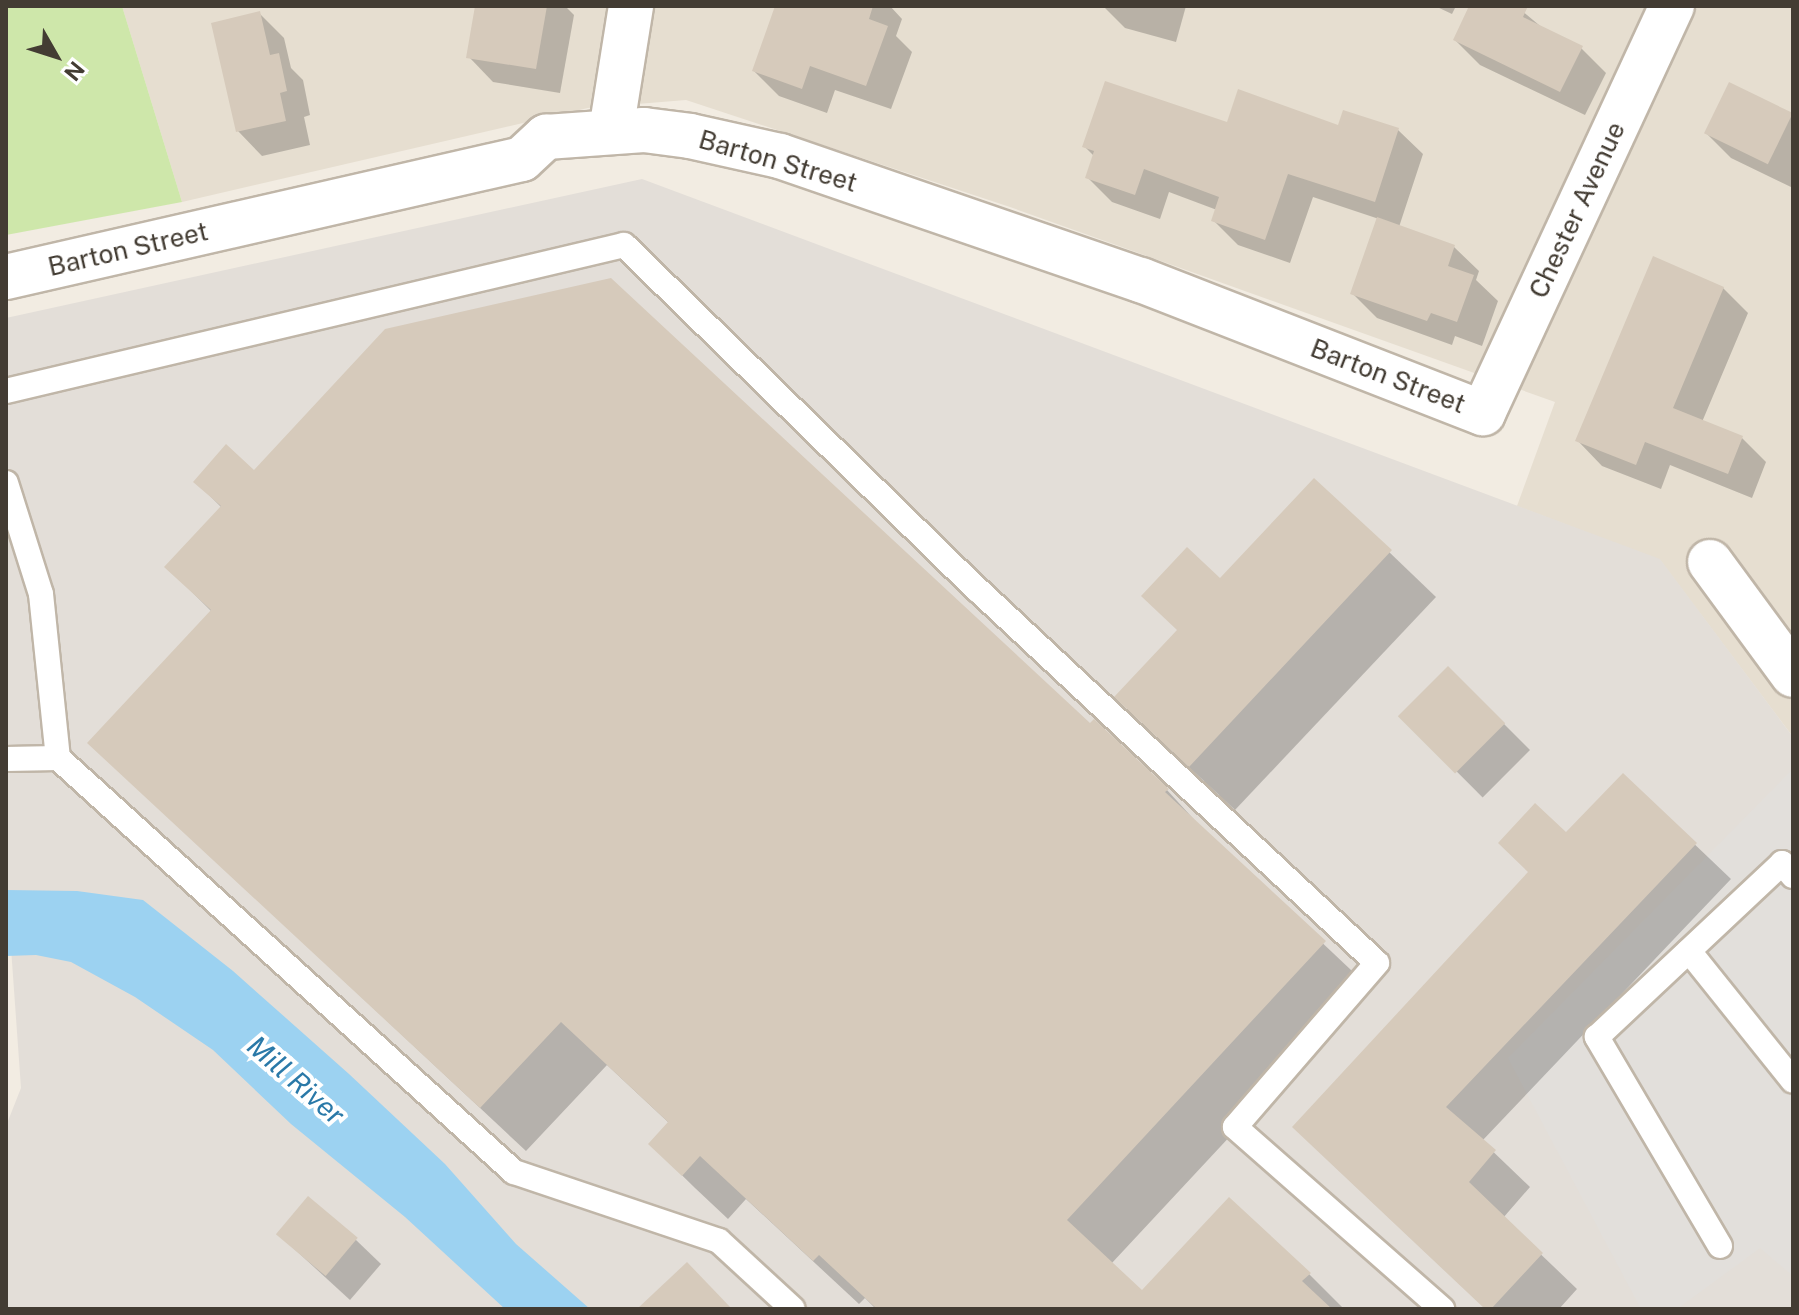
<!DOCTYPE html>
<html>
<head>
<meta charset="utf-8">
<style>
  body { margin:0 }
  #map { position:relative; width:1799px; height:1315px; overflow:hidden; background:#f2ece2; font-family:"Public Sans",sans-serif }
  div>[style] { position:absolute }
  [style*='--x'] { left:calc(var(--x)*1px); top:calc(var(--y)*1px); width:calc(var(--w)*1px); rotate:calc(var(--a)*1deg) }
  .residential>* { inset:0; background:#e6ded0 }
  .industrial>* { inset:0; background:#e3ded8 }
  .green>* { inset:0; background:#cee7aa }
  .parking>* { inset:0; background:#e2dfdb }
  .water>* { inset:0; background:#9cd2f1 }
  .shadow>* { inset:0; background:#0003; transform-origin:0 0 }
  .building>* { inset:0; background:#d6cabb; transform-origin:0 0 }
  .roads { filter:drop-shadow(2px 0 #c0b6a8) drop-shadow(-2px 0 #c0b6a8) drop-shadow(0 2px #c0b6a8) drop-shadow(0 -2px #c0b6a8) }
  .service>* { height:24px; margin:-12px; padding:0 12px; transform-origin:12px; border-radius:12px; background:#fff }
  .minor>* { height:44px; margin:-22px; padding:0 22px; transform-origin:22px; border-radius:22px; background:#fff }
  span { translate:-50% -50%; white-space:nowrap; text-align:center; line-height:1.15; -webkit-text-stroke:8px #fff; paint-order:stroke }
  .street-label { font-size:26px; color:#433c33 }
  .water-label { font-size:28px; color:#2a79a8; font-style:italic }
  .frame { position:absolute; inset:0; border:8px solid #433c33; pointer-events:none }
  .north { position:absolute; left:16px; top:16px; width:80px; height:80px; -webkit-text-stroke:6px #fff; paint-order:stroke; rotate:129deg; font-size:22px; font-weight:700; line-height:32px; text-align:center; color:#433c33 }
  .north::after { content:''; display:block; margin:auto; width:28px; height:36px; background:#433c33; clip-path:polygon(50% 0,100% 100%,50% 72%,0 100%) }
</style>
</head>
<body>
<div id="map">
  <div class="residential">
    <i style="clip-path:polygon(122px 6px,1793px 6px,1793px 737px,1660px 560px,1517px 506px,1555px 402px,1010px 207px,686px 100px,588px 108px,182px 202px)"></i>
  </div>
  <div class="industrial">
    <i style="clip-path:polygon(642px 179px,1660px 559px,1793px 737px,1793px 1309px,6px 1309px,6px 1126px,21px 1088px,6px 878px,6px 318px)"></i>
  </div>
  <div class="green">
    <i style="clip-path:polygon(6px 6px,122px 6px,182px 202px,6px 235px)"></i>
  </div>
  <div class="parking">
    <i style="clip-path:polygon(1793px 769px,1793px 1276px,1760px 1248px,1677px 1309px,1641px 1309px,1508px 1058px)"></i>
  </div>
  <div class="water">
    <i style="clip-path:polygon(6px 890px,77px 891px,143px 900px,233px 971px,349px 1074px,445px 1164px,516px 1244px,590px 1309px,505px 1309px,405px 1217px,291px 1124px,213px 1050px,135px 997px,71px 962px,36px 955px,6px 956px)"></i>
  </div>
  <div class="shadow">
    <i style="clip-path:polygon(477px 6px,565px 6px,574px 15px,560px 93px,493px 82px,469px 57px)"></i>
    <i style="clip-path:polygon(776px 6px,890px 6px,902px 19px,896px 36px,912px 52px,891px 109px,835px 90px,827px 113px,779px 96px,754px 71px)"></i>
    <i style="clip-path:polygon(1103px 6px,1186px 6px,1176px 42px,1125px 28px)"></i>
    <i style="clip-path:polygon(1435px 6px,1456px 6px,1452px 14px)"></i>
    <i style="clip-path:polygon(1471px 6px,1516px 6px,1545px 30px,1581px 48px,1606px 73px,1585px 115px,1480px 65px,1455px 40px)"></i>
    <i style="clip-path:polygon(259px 13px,284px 38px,291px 68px,303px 80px,310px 115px,304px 117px,310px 145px,262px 156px,238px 131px)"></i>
    <i style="clip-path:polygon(1730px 85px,1793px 116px,1793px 188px,1731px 158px,1706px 133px)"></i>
    <i style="clip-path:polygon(1228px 125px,1398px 130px,1423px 154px,1399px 227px,1454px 247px,1479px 271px,1476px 280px,1498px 301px,1482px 346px,1455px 336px,1452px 345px,1377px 318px,1352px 293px,1379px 219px,1313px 197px,1290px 263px,1238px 245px,1213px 220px,1217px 210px,1169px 192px,1160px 219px,1112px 202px,1087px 177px,1094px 156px,1084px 146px)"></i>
    <i style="clip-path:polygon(1723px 288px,1748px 313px,1702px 422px,1741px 437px,1766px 462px,1752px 498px,1670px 465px,1661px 489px,1602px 466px,1578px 441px)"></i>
    <i style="clip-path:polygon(254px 472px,1090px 725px,1167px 790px,1210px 837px,1369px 987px,1111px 1264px,1142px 1293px,1309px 1274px,1344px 1309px,876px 1309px,865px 1298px,859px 1304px,746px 1199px,728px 1219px,695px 1188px,650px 1144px,669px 1123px,607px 1065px,526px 1151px,90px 743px,212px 612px,167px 567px,222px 508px,196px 482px)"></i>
    <i style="clip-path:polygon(1314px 480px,1436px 597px,1235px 810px,1162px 742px,1178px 631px,1220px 581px)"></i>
    <i style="left:1448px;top:668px;width:116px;height:67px;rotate:45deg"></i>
    <i style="clip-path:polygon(1623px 776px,1731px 879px,1482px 1141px,1530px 1187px,1503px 1218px,1577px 1289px,1559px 1309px,1486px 1309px,1330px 1162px,1566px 835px)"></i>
    <i style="clip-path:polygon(278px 1234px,356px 1240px,381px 1264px,350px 1300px)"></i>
  </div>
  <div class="building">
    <i style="clip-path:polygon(475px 6px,547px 6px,536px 69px,466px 58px)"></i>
    <i style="clip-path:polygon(775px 6px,873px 6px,869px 19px,888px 26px,866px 86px,810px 66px,802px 89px,752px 71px)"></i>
    <i style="clip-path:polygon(1469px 6px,1528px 6px,1523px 17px,1583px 46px,1560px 92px,1453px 40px)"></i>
    <i style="clip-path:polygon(260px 11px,270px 55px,279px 53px,287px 91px,280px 93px,286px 121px,236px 132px,211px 23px)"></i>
    <i style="clip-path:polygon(1105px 81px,1227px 122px,1238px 89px,1338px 125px,1343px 110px,1399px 128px,1375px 202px,1288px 174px,1265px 240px,1211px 221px,1219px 197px,1144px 169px,1135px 195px,1085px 178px,1094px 151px,1082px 147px)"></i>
    <i style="left:1729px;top:82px;width:71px;height:57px;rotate:26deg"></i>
    <i style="clip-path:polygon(1377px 217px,1455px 245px,1448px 266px,1474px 275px,1457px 322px,1431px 313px,1427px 321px,1350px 294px)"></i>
    <i style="clip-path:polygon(1653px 256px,1724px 287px,1673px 408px,1743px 436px,1728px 474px,1645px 442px,1636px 465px,1575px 441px)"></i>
    <i style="clip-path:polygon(611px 278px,1090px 723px,1094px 719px,1169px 789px,1165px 792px,1326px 941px,1067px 1220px,1142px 1290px,1229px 1197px,1311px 1273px,1302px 1281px,1332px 1309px,877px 1309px,819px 1255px,813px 1261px,700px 1156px,682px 1176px,648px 1144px,668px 1122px,561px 1022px,480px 1108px,87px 743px,211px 610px,164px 567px,221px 506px,193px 482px,226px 444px,254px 470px,385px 329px)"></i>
    <i style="clip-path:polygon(1314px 478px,1392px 550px,1189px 767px,1114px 697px,1177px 630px,1141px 596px,1187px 547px,1220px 578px)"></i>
    <i style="left:1448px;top:666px;width:81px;height:71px;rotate:45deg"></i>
    <i style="clip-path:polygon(1623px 773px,1697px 843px,1446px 1107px,1496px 1150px,1469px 1182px,1543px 1253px,1491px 1309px,1485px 1309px,1292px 1127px,1528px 872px,1498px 843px,1535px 803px,1566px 832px)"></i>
    <i style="left:308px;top:1196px;width:65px;height:50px;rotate:40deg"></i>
    <i style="clip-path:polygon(687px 1262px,732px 1309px,637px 1309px)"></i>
  </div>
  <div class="roads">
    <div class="service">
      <i style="--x:6;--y:391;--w:635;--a:-13.29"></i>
      <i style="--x:624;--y:245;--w:494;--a:44.3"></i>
      <i style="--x:978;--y:590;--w:546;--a:43.07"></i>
      <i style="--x:1377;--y:963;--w:217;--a:130.9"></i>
      <i style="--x:1235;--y:1127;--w:276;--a:41.3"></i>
      <i style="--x:6;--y:483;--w:116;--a:72.5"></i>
      <i style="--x:41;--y:594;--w:165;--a:84.1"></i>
      <i style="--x:58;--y:758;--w:52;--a:178.9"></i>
      <i style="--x:58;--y:758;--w:616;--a:42.24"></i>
      <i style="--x:514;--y:1172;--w:216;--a:18.6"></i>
      <i style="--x:719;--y:1241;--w:100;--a:42.6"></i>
      <i style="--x:1689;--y:951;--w:166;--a:51.3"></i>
      <i style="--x:1720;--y:1246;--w:243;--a:-120.5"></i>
      <i style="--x:1597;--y:1037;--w:254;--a:-43.2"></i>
      <i style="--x:1782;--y:863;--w:17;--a:50"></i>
    </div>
    <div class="minor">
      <i style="--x:611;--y:131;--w:127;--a:-80.9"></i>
      <i style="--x:6;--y:277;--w:529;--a:-12.88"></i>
      <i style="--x:522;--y:159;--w:33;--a:-43"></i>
      <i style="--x:546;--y:137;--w:98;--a:-4.1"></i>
      <i style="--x:644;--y:130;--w:46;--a:7.4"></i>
      <i style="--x:690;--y:136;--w:92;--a:12.5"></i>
      <i style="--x:780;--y:156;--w:382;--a:19"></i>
      <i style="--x:1141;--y:280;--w:367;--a:21.3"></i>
      <i style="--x:1483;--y:413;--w:449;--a:-65.1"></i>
      <i style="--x:1710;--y:562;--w:140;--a:53.7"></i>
    </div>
  </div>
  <div class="street-label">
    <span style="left:778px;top:161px;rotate:16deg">Barton Street</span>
    <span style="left:1577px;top:210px;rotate:-65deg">Chester Avenue</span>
    <span style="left:128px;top:249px;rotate:-13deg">Barton Street</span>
    <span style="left:1388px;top:376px;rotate:21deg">Barton Street</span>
  </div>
  <div class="water-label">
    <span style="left:296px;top:1080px;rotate:41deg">Mill River</span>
  </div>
  <div class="frame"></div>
  <div class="north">N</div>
</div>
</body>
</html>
